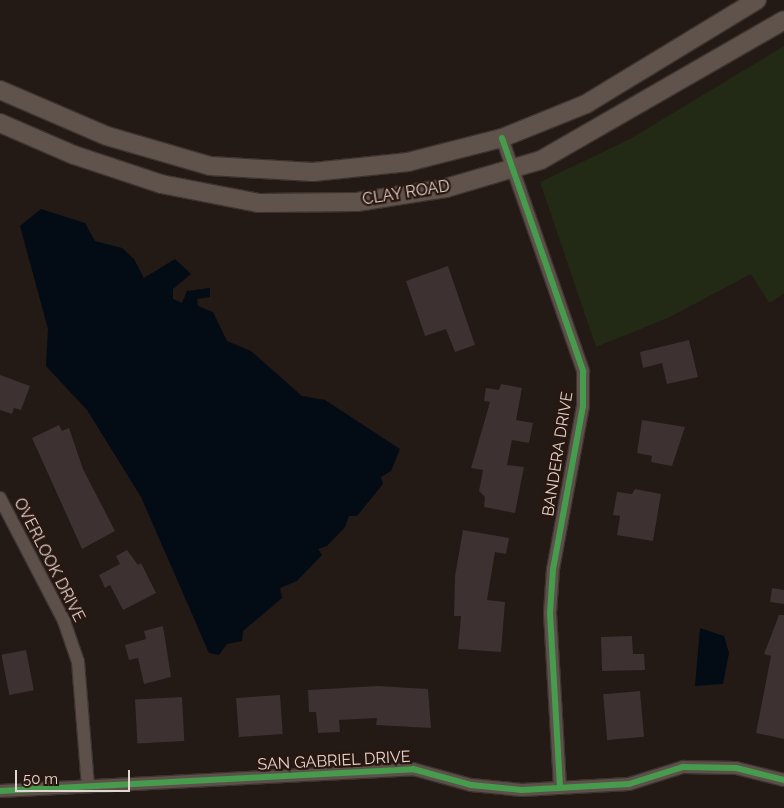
<!DOCTYPE html>
<html>
<head>
<meta charset="utf-8">
<style>
  body { margin:0 }
  #map { position:relative; width:784px; height:808px; overflow:hidden; background:#231915; font-family:Raleway,sans-serif }
  div>[style] { position:absolute }
  [style*='--x'] { left:calc(var(--x)*1px); top:calc(var(--y)*1px); width:calc(var(--w)*1px); rotate:calc(var(--a)*1deg) }
  .green>* { inset:0; background:#222914 }
  .water>* { inset:0; background:#030c15 }
  .building>* { inset:0; background:#3d3131; transform-origin:0 0 }
  .roads { filter:drop-shadow(1px 0 #3d3430) drop-shadow(-1px 0 #3d3430) drop-shadow(0 1px #3d3430) drop-shadow(0 -1px #3d3430) }
  .street>* { height:12px; margin:-6px; padding:0 6px; transform-origin:6px; border-radius:6px; background:#5d504b }
  .secondary>* { height:18px; margin:-9px; padding:0 9px; transform-origin:9px; border-radius:9px; background:#60534c }
  .cycleway>* { height:6px; margin:-3px; padding:0 3px; transform-origin:3px; border-radius:3px; background:#469c4c }
  span { translate:-50% -50%; white-space:nowrap; text-align:center; line-height:1.15; -webkit-text-stroke:4.5px #29170f; paint-order:stroke }
  .street-label { font-size:16px; color:#e4d6d1 }
  .scale { position:absolute; left:15px; top:770px; width:115px; height:22px; box-sizing:border-box; border:2px solid #e4d6d1; border-top:0; padding-left:6px; font-size:15px; line-height:18px; white-space:nowrap; color:#e4d6d1; -webkit-text-stroke:4px #29170f; paint-order:stroke }
</style>
</head>
<body>
<div id="map">
  <div class="green">
    <i style="clip-path:polygon(784px 46px,784px 294px,769px 303px,751px 274px,668px 318px,596px 347px,540px 182px,630px 139px)"></i>
  </div>
  <div class="water">
    <i style="clip-path:polygon(41px 209px,85px 223px,95px 241px,122px 248px,134px 259px,144px 278px,175px 259px,191px 274px,173px 289px,173px 299px,182px 303px,187px 291px,210px 288px,210px 297px,197px 299px,198px 306px,213px 312px,227px 341px,251px 351px,302px 396px,325px 400px,400px 449px,391px 471px,381px 477px,383px 484px,357px 516px,349px 516px,345px 527px,327px 546px,318px 549px,322px 555px,297px 581px,280px 588px,282px 598px,243px 631px,242px 641px,227px 644px,219px 655px,209px 653px,141px 497px,87px 410px,46px 366px,48px 329px,20px 226px)"></i>
    <i style="clip-path:polygon(700px 628px,724px 636px,729px 653px,723px 684px,695px 686px)"></i>
  </div>
  <div class="building">
    <i style="clip-path:polygon(448px 266px,475px 345px,455px 352px,446px 329px,425px 336px,406px 281px)"></i>
    <i style="clip-path:polygon(689px 340px,698px 377px,667px 384px,662px 363px,643px 368px,640px 352px)"></i>
    <i style="clip-path:polygon(0 375px,30px 386px,21px 410px,14px 408px,12px 414px,0 410px)"></i>
    <i style="clip-path:polygon(501px 384px,522px 388px,516px 420px,533px 423px,529px 443px,512px 440px,507px 465px,524px 467px,515px 513px,484px 507px,485px 497px,479px 491px,483px 470px,471px 468px,490px 402px,484px 401px,486px 388px,499px 390px)"></i>
    <i style="clip-path:polygon(642px 420px,685px 427px,672px 466px,651px 462px,652px 456px,637px 453px)"></i>
    <i style="clip-path:polygon(59px 425px,62px 431px,69px 428px,83px 469px,115px 531px,82px 549px,32px 438px)"></i>
    <i style="clip-path:polygon(635px 489px,661px 494px,653px 541px,617px 535px,620px 516px,613px 515px,617px 492px,632px 494px)"></i>
    <i style="clip-path:polygon(463px 530px,509px 538px,506px 554px,495px 552px,487px 600px,505px 602px,501px 652px,458px 649px,461px 616px,454px 616px,455px 576px)"></i>
    <i style="clip-path:polygon(127px 550px,138px 565px,141px 563px,156px 593px,123px 610px,110px 585px,105px 588px,99px 575px,120px 564px,116px 556px)"></i>
    <i style="clip-path:polygon(772px 588px,784px 590px,784px 604px,770px 602px)"></i>
    <i style="clip-path:polygon(779px 615px,784px 615px,784px 739px,756px 733px,771px 656px,764px 654px)"></i>
    <i style="clip-path:polygon(163px 626px,171px 677px,144px 684px,138px 658px,129px 660px,125px 645px,146px 639px,144px 631px)"></i>
    <i style="clip-path:polygon(632px 636px,633px 654px,644px 654px,645px 670px,602px 671px,601px 637px)"></i>
    <i style="left:26px;top:650px;width:41px;height:25px;rotate:79deg"></i>
    <i style="clip-path:polygon(378px 686px,428px 689px,431px 728px,376px 725px,377px 718px,339px 720px,340px 732px,318px 733px,316px 712px,309px 712px,308px 690px)"></i>
    <i style="left:640px;top:691px;width:46px;height:37px;rotate:85deg"></i>
    <i style="left:280px;top:695px;width:39px;height:44px;rotate:86deg"></i>
    <i style="left:182px;top:697px;width:44px;height:47px;rotate:87deg"></i>
  </div>
  <div class="roads">
    <div class="street">
      <i style="--x:502;--y:138;--w:247;--a:70.8"></i>
      <i style="--x:583;--y:371;--w:35;--a:90"></i>
      <i style="--x:583;--y:406;--w:166;--a:100.4"></i>
      <i style="--x:553;--y:569;--w:44;--a:93.9"></i>
      <i style="--x:550;--y:613;--w:175;--a:86.7"></i>
      <i style="--x:0;--y:498;--w:139;--a:62.5"></i>
      <i style="--x:64;--y:621;--w:43;--a:71.1"></i>
      <i style="--x:78;--y:662;--w:123;--a:85.4"></i>
      <i style="--x:0;--y:791;--w:414;--a:-3"></i>
      <i style="--x:413;--y:769;--w:60;--a:15.4"></i>
      <i style="--x:471;--y:785;--w:51;--a:5.6"></i>
      <i style="--x:522;--y:790;--w:107;--a:-3.2"></i>
      <i style="--x:629;--y:784;--w:57;--a:-17.5"></i>
      <i style="--x:683;--y:767;--w:53;--a:1.1"></i>
      <i style="--x:736;--y:768;--w:49;--a:14"></i>
    </div>
    <div class="secondary">
      <i style="--x:0;--y:90;--w:116;--a:23.3"></i>
      <i style="--x:107;--y:136;--w:107;--a:16.2"></i>
      <i style="--x:210;--y:166;--w:103;--a:3.3"></i>
      <i style="--x:313;--y:172;--w:96;--a:-6"></i>
      <i style="--x:408;--y:162;--w:97;--a:-14.3"></i>
      <i style="--x:502;--y:138;--w:91;--a:-22"></i>
      <i style="--x:586;--y:104;--w:200;--a:-31.3"></i>
      <i style="--x:0;--y:123;--w:81;--a:23.4"></i>
      <i style="--x:74;--y:155;--w:92;--a:18.4"></i>
      <i style="--x:161;--y:184;--w:100;--a:11"></i>
      <i style="--x:259;--y:203;--w:98;--a:-0.6"></i>
      <i style="--x:357;--y:202;--w:90;--a:-8.9"></i>
      <i style="--x:446;--y:188;--w:99;--a:-16.4"></i>
      <i style="--x:541;--y:160;--w:280;--a:-29.9"></i>
    </div>
  </div>
  <div class="cycleway">
    <i style="--x:502;--y:138;--w:247;--a:70.8"></i>
    <i style="--x:583;--y:371;--w:35;--a:90"></i>
    <i style="--x:583;--y:406;--w:166;--a:100.4"></i>
    <i style="--x:553;--y:569;--w:44;--a:93.9"></i>
    <i style="--x:550;--y:613;--w:175;--a:86.7"></i>
    <i style="--x:0;--y:791;--w:414;--a:-3"></i>
    <i style="--x:413;--y:769;--w:60;--a:15.4"></i>
    <i style="--x:471;--y:785;--w:51;--a:5.6"></i>
    <i style="--x:522;--y:790;--w:107;--a:-3.2"></i>
    <i style="--x:629;--y:784;--w:57;--a:-17.5"></i>
    <i style="--x:683;--y:767;--w:53;--a:1.1"></i>
    <i style="--x:736;--y:768;--w:49;--a:14"></i>
  </div>
  <div class="street-label">
    <span style="left:406px;top:193px;rotate:-9deg">CLAY ROAD</span>
    <span style="left:558px;top:454px;rotate:-81deg">BANDERA DRIVE</span>
    <span style="left:49px;top:560px;rotate:63deg">OVERLOOK DRIVE</span>
    <span style="left:334px;top:761px;rotate:-3deg">SAN GABRIEL DRIVE</span>
  </div>
  <div class="scale">50 m</div>
</div>
</body>
</html>
